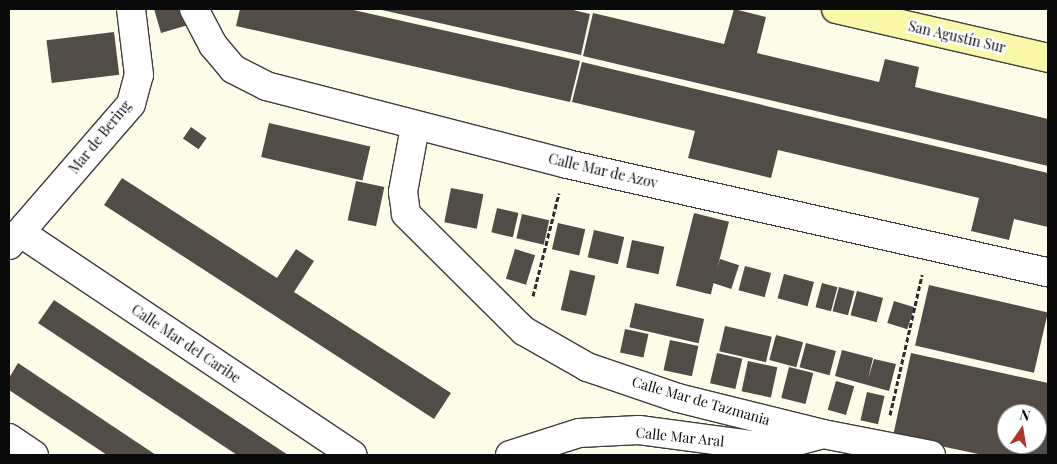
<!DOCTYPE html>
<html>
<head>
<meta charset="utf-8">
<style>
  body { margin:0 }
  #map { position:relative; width:1057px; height:464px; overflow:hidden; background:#fdfce9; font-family:"Playfair Display",serif }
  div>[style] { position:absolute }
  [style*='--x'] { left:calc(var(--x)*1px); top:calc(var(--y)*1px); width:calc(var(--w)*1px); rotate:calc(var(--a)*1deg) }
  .building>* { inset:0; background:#524c47; transform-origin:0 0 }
  .path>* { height:3px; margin-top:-1.5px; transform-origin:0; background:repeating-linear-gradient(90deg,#2c2c2c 0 5px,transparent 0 7.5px) }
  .roads { filter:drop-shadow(1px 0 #3d3d3d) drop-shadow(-1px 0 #3d3d3d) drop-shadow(0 1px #3d3d3d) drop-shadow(0 -1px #3d3d3d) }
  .street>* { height:28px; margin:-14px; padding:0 14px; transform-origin:14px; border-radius:14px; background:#fff }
  .secondary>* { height:28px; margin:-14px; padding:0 14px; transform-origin:14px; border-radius:14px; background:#f8f8a8 }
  span { translate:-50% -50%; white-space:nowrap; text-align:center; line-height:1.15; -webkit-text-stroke:5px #fff; paint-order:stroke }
  .street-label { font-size:14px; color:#0a0a0a }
  .frame { position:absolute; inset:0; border:10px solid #0a0a0a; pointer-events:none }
  .north { position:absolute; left:997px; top:404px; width:50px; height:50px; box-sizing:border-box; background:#fff; border:1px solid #9d9d9d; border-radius:50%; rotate:13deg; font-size:14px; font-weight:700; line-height:20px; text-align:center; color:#0a0a0a }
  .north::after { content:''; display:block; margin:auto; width:18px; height:22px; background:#ae372e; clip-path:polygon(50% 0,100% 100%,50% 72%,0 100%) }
</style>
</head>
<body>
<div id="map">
  <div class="building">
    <i style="clip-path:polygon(154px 9px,183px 9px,188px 25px,161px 33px)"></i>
    <i style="clip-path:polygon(240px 9px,349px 9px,580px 61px,570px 102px,236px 26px)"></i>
    <i style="clip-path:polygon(569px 9px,590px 14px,581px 55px,382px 10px)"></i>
    <i style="clip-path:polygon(734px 9px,766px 17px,757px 53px,879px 82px,885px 59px,919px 67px,915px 87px,1048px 119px,1048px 166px,583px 56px,593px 13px,724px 44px)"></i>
    <i style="left:114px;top:32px;width:43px;height:68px;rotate:83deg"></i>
    <i style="clip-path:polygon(582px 62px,1048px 173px,1048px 227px,1014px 219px,1009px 240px,971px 231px,979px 198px,778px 150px,771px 178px,688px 158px,695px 131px,572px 102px)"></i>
    <i style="left:269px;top:123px;width:104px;height:35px;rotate:13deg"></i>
    <i style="left:191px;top:127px;width:19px;height:14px;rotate:35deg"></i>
    <i style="clip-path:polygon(122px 178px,277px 278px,296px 249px,314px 261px,294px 292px,451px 393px,434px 419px,104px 205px)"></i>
    <i style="left:356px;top:181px;width:29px;height:40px;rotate:12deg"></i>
    <i style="left:451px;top:188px;width:33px;height:35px;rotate:11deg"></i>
    <i style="left:497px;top:208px;width:22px;height:25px;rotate:13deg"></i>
    <i style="left:694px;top:213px;width:36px;height:75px;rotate:14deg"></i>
    <i style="left:522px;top:214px;width:28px;height:25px;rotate:13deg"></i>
    <i style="left:558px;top:223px;width:28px;height:27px;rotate:13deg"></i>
    <i style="left:594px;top:230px;width:31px;height:28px;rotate:13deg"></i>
    <i style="left:632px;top:240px;width:33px;height:28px;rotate:12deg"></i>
    <i style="left:515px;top:249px;width:21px;height:31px;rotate:17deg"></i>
    <i style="left:720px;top:259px;width:20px;height:25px;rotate:18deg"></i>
    <i style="left:745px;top:266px;width:27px;height:25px;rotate:15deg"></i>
    <i style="left:570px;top:270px;width:26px;height:41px;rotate:13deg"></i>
    <i style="left:784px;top:274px;width:31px;height:25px;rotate:15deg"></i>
    <i style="left:822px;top:283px;width:16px;height:25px;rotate:15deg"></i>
    <i style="left:929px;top:285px;width:122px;height:62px;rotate:13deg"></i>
    <i style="left:839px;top:287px;width:16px;height:25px;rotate:15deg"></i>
    <i style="left:857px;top:291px;width:27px;height:25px;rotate:15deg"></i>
    <i style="clip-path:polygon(54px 300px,288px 455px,237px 455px,38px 323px)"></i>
    <i style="left:894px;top:301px;width:21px;height:23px;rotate:17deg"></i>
    <i style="left:635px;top:303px;width:71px;height:25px;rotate:13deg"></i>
    <i style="left:725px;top:326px;width:48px;height:26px;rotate:13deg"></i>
    <i style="left:625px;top:329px;width:24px;height:24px;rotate:12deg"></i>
    <i style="left:776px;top:335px;width:28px;height:26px;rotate:15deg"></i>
    <i style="left:670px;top:340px;width:29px;height:31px;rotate:12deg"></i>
    <i style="left:806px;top:343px;width:31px;height:25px;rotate:15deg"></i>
    <i style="clip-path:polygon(842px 350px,873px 358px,868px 379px,874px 359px,896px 364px,889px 391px,835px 376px)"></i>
    <i style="left:717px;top:353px;width:26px;height:31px;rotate:13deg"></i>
    <i style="clip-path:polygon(evenodd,911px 353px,1048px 383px,1048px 455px,983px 455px,893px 436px,911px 353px,1007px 414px,1037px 414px,1037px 444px,1007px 444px,1007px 414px)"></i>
    <i style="left:748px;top:361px;width:30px;height:31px;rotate:12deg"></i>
    <i style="clip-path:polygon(18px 363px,156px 455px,107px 455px,9px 390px,9px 378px)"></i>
    <i style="left:789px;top:367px;width:25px;height:32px;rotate:14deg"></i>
    <i style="left:836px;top:381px;width:19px;height:30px;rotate:16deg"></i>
    <i style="left:867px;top:392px;width:18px;height:29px;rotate:13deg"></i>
  </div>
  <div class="path">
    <i style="--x:533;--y:296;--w:106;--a:-75.8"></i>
    <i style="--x:890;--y:415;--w:144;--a:-77.1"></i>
  </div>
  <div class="roads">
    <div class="street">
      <i style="--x:194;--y:9;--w:41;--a:62.2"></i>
      <i style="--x:213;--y:45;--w:31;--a:50"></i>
      <i style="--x:233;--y:69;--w:37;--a:27"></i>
      <i style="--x:266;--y:86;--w:311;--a:14.5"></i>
      <i style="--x:567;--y:164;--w:493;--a:12.7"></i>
      <i style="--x:415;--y:127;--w:66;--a:100.5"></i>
      <i style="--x:403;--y:192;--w:22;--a:82"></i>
      <i style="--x:406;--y:214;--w:166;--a:44.8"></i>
      <i style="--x:524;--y:331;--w:73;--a:29.7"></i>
      <i style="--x:587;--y:367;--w:96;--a:18.8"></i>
      <i style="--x:678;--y:398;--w:149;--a:13.9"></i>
      <i style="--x:823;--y:434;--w:110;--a:11"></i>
      <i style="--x:21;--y:233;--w:399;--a:33.8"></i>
      <i style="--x:9;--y:245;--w:186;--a:-49.1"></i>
      <i style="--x:131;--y:104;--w:30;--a:-75"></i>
      <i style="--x:139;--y:75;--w:66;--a:-96.9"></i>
      <i style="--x:9;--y:438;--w:30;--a:34"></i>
      <i style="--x:510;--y:455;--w:72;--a:-17.7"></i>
      <i style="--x:579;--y:433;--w:60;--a:-2.9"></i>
      <i style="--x:639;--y:430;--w:113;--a:7.6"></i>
      <i style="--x:751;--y:445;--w:35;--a:-2"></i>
      <i style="--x:786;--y:444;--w:34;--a:-15"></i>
    </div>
    <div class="secondary">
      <i style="--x:836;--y:9;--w:218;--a:13"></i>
    </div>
  </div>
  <div class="street-label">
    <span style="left:957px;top:37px;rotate:13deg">San Agustín Sur</span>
    <span style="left:100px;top:137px;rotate:-51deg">Mar de Bering</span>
    <span style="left:603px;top:171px;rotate:13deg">Calle Mar de Azov</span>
    <span style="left:186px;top:344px;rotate:34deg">Calle Mar del Caribe</span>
    <span style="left:701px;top:401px;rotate:16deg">Calle Mar de Tazmania</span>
    <span style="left:680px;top:437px;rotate:6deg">Calle Mar Aral</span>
  </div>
  <div class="frame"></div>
  <div class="north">N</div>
</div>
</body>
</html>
